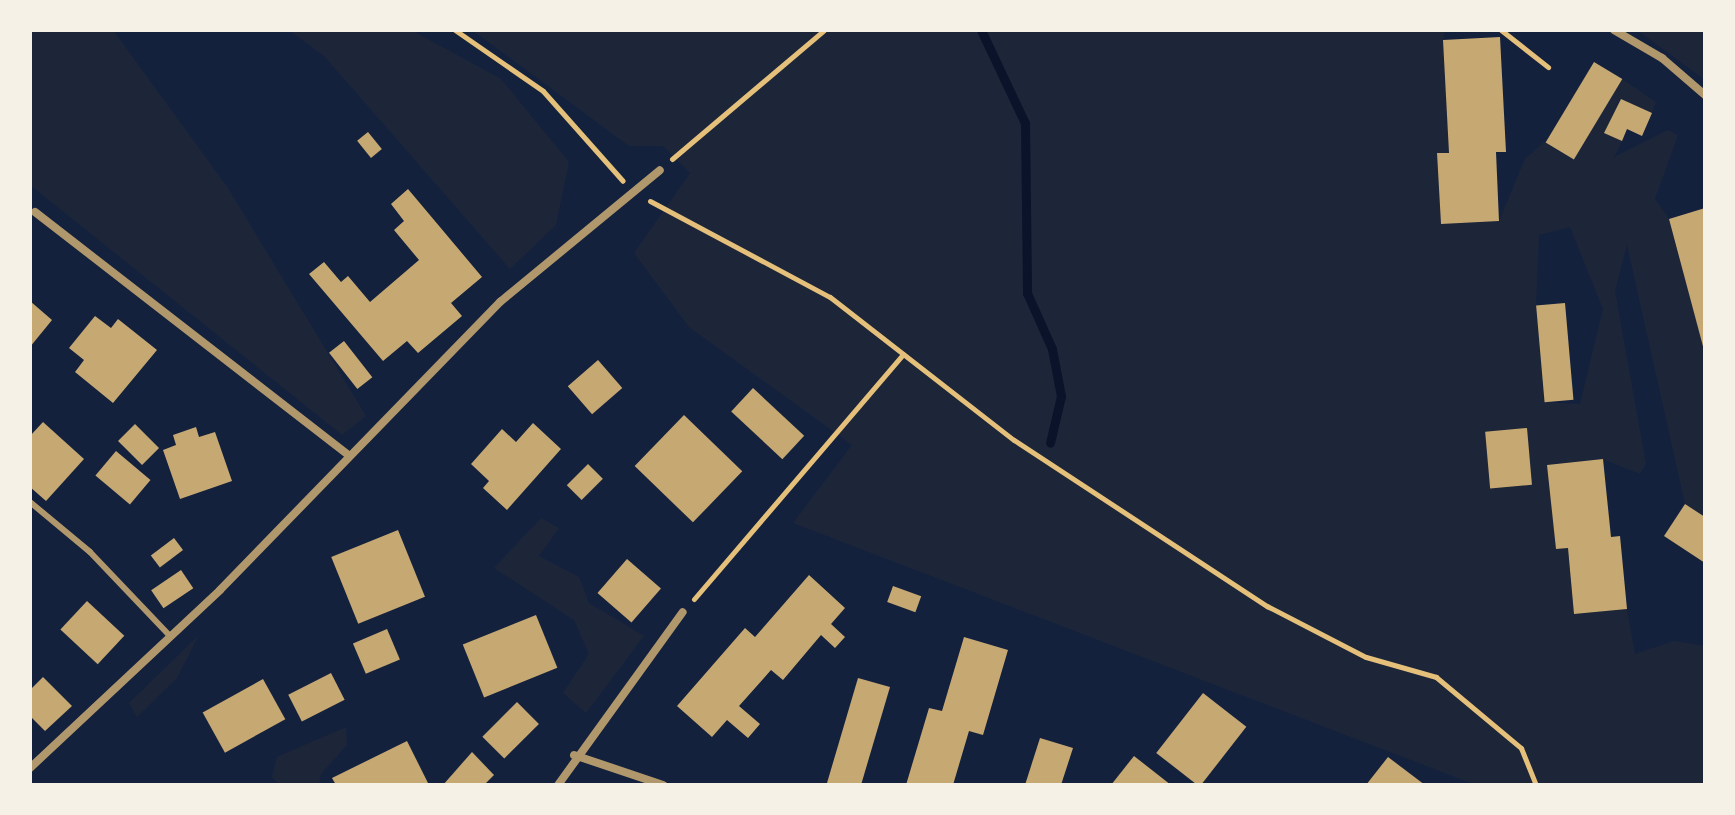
<!DOCTYPE html>
<html>
<head>
<meta charset="utf-8">
<style>
  body { margin:0 }
  #map { position:relative; width:1735px; height:815px; overflow:hidden; background:#14213d; font-family:"Sofia Sans Condensed",sans-serif }
  div>[style] { position:absolute }
  [style*='--x'] { left:calc(var(--x)*1px); top:calc(var(--y)*1px); width:calc(var(--w)*1px); rotate:calc(var(--a)*1deg) }
  .green>* { inset:0; background:#1d2539 }
  .stream>* { height:9px; margin:-4.5px; padding:0 4.5px; transform-origin:4.5px; border-radius:4.5px; background:#0b132b }
  .building>* { inset:0; background:#c6a872; transform-origin:0 0 }
  .path>* { height:5px; margin:-2.5px; padding:0 2.5px; transform-origin:2.5px; border-radius:2.5px; background:#e5c07b }
  .service>* { height:6px; margin:-3px; padding:0 3px; transform-origin:3px; border-radius:3px; background:#b1986c }
  .minor>* { height:8px; margin:-4px; padding:0 4px; transform-origin:4px; border-radius:4px; background:#b1986c }
  span { translate:-50% -50%; white-space:nowrap; text-align:center; line-height:1.15; -webkit-text-stroke:8px #f6f1e7; paint-order:stroke }
  .frame { position:absolute; inset:0; border:32px solid #f6f1e7; pointer-events:none }
</style>
</head>
<body>
<div id="map">
  <div class="green">
    <i style="clip-path:polygon(30px 30px,113px 30px,228px 188px,366px 416px,342px 435px,30px 185px)"></i>
    <i style="clip-path:polygon(289px 30px,413px 31px,501px 79px,569px 162px,556px 225px,510px 269px,325px 57px)"></i>
    <i style="clip-path:polygon(evenodd,472px 30px,1444px 30px,1449px 153px,1437px 154px,1441px 224px,1499px 221px,1525px 159px,1544px 142px,1572px 159px,1622px 79px,1656px 102px,1652px 113px,1620px 99px,1605px 132px,1622px 141px,1614px 157px,1668px 130px,1678px 135px,1655px 199px,1669px 219px,1705px 352px,1705px 517px,1685px 504px,1627px 245px,1615px 291px,1646px 464px,1640px 474px,1603px 459px,1548px 465px,1556px 549px,1568px 548px,1574px 614px,1627px 609px,1635px 654px,1674px 641px,1705px 646px,1705px 785px,1476px 785px,793px 523px,852px 445px,689px 327px,634px 253px,690px 173px,663px 146px,629px 146px,472px 30px,1570px 227px,1603px 309px,1580px 404px,1544px 402px,1536px 305px,1539px 235px,1570px 227px)"></i>
    <i style="clip-path:polygon(1636px 30px,1705px 30px,1705px 80px,1641px 33px)"></i>
    <i style="clip-path:polygon(541px 518px,559px 528px,539px 556px,579px 577px,589px 603px,644px 636px,586px 713px,563px 693px,589px 654px,574px 620px,494px 568px)"></i>
    <i style="clip-path:polygon(199px 635px,177px 678px,137px 717px,129px 703px)"></i>
    <i style="clip-path:polygon(346px 727px,347px 745px,321px 774px,319px 785px,280px 785px,272px 777px,277px 757px)"></i>
  </div>
  <div class="stream">
    <i style="--x:981;--y:30;--w:103;--a:64.7"></i>
    <i style="--x:1025;--y:123;--w:170;--a:89.3"></i>
    <i style="--x:1027;--y:293;--w:61;--a:65.9"></i>
    <i style="--x:1052;--y:349;--w:48;--a:79.2"></i>
    <i style="--x:1061;--y:396;--w:48;--a:103.2"></i>
  </div>
  <div class="building">
    <i style="clip-path:polygon(1500px 37px,1506px 152px,1496px 152px,1499px 221px,1441px 224px,1437px 153px,1449px 153px,1443px 40px)"></i>
    <i style="left:1594px;top:62px;width:33px;height:94px;rotate:31deg"></i>
    <i style="clip-path:polygon(1621px 99px,1652px 113px,1642px 136px,1627px 129px,1622px 141px,1604px 133px)"></i>
    <i style="left:368px;top:132px;width:22px;height:14px;rotate:51deg"></i>
    <i style="clip-path:polygon(408px 189px,482px 277px,451px 303px,462px 316px,418px 353px,407px 341px,383px 361px,309px 274px,324px 262px,341px 282px,348px 276px,370px 302px,419px 260px,394px 230px,404px 221px,391px 204px)"></i>
    <i style="clip-path:polygon(1705px 208px,1705px 350px,1704px 350px,1669px 219px)"></i>
    <i style="clip-path:polygon(30px 301px,52px 320px,30px 347px)"></i>
    <i style="left:1565px;top:303px;width:97px;height:29px;rotate:85deg"></i>
    <i style="clip-path:polygon(95px 316px,111px 328px,118px 319px,157px 350px,113px 403px,75px 372px,84px 360px,69px 348px)"></i>
    <i style="left:344px;top:341px;width:46px;height:19px;rotate:52deg"></i>
    <i style="left:598px;top:360px;width:37px;height:40px;rotate:49deg"></i>
    <i style="left:753px;top:388px;width:70px;height:32px;rotate:43deg"></i>
    <i style="left:684px;top:415px;width:81px;height:71px;rotate:44deg"></i>
    <i style="clip-path:polygon(43px 422px,84px 459px,46px 501px,30px 487px,30px 436px)"></i>
    <i style="clip-path:polygon(533px 423px,561px 449px,507px 510px,483px 488px,489px 481px,471px 464px,502px 429px,516px 442px)"></i>
    <i style="left:135px;top:424px;width:34px;height:24px;rotate:45deg"></i>
    <i style="clip-path:polygon(196px 427px,199px 437px,215px 432px,232px 481px,180px 499px,163px 450px,176px 445px,173px 435px)"></i>
    <i style="left:1527px;top:428px;width:57px;height:42px;rotate:85deg"></i>
    <i style="left:116px;top:451px;width:45px;height:32px;rotate:40deg"></i>
    <i style="clip-path:polygon(1603px 459px,1611px 537px,1620px 536px,1627px 609px,1574px 614px,1568px 548px,1556px 549px,1547px 465px)"></i>
    <i style="left:588px;top:464px;width:21px;height:30px;rotate:45deg"></i>
    <i style="clip-path:polygon(1685px 504px,1705px 517px,1705px 563px,1664px 536px)"></i>
    <i style="left:398px;top:530px;width:72px;height:72px;rotate:68deg"></i>
    <i style="left:174px;top:538px;width:15px;height:29px;rotate:53deg"></i>
    <i style="left:627px;top:559px;width:45px;height:45px;rotate:41deg"></i>
    <i style="left:181px;top:570px;width:22px;height:36px;rotate:56deg"></i>
    <i style="clip-path:polygon(809px 575px,845px 608px,831px 624px,845px 637px,835px 648px,821px 635px,783px 680px,771px 670px,739px 706px,760px 724px,748px 738px,727px 720px,712px 737px,677px 706px,745px 628px,755px 637px)"></i>
    <i style="left:893px;top:586px;width:30px;height:17px;rotate:20deg"></i>
    <i style="left:87px;top:601px;width:51px;height:39px;rotate:43deg"></i>
    <i style="left:536px;top:615px;width:57px;height:79px;rotate:68deg"></i>
    <i style="left:387px;top:629px;width:33px;height:37px;rotate:67deg"></i>
    <i style="clip-path:polygon(964px 637px,1008px 650px,983px 735px,969px 731px,953px 785px,906px 785px,929px 708px,942px 711px)"></i>
    <i style="left:331px;top:673px;width:30px;height:48px;rotate:63deg"></i>
    <i style="clip-path:polygon(43px 677px,72px 706px,45px 731px,30px 716px,30px 690px)"></i>
    <i style="clip-path:polygon(858px 678px,890px 687px,861px 785px,834px 785px,827px 783px)"></i>
    <i style="left:263px;top:679px;width:46px;height:69px;rotate:61deg"></i>
    <i style="left:1203px;top:693px;width:55px;height:76px;rotate:38deg"></i>
    <i style="left:517px;top:702px;width:31px;height:49px;rotate:45deg"></i>
    <i style="clip-path:polygon(1040px 738px,1073px 748px,1061px 785px,1025px 785px)"></i>
    <i style="clip-path:polygon(407px 741px,429px 785px,336px 785px,332px 778px)"></i>
    <i style="clip-path:polygon(472px 752px,494px 775px,484px 785px,443px 785px)"></i>
    <i style="clip-path:polygon(1134px 756px,1171px 785px,1111px 785px)"></i>
    <i style="clip-path:polygon(1388px 757px,1425px 785px,1366px 785px)"></i>
  </div>
  <div class="path">
    <i style="--x:455;--y:30;--w:107;--a:34.7"></i>
    <i style="--x:543;--y:91;--w:120;--a:48.4"></i>
    <i style="--x:1501;--y:30;--w:60;--a:38.2"></i>
    <i style="--x:672;--y:159;--w:199;--a:-40.3"></i>
    <i style="--x:650;--y:201;--w:204;--a:28.1"></i>
    <i style="--x:830;--y:297;--w:233;--a:37.9"></i>
    <i style="--x:1014;--y:440;--w:303;--a:33.3"></i>
    <i style="--x:1267;--y:606;--w:111;--a:27.3"></i>
    <i style="--x:1366;--y:657;--w:73;--a:15.9"></i>
    <i style="--x:1436;--y:677;--w:111;--a:39.9"></i>
    <i style="--x:1521;--y:748;--w:40;--a:68"></i>
    <i style="--x:694;--y:599;--w:322;--a:-49.5"></i>
  </div>
  <div class="service">
    <i style="--x:30;--y:502;--w:78;--a:39.8"></i>
    <i style="--x:90;--y:552;--w:116;--a:46.4"></i>
  </div>
  <div class="minor">
    <i style="--x:1614;--y:30;--w:56;--a:30.3"></i>
    <i style="--x:1662;--y:58;--w:57;--a:40.7"></i>
    <i style="--x:35;--y:212;--w:396;--a:37.8"></i>
    <i style="--x:574;--y:755;--w:94;--a:18.6"></i>
    <i style="--x:30;--y:768;--w:260;--a:-43.1"></i>
    <i style="--x:220;--y:590;--w:402;--a:-45.8"></i>
    <i style="--x:500;--y:302;--w:207;--a:-39.5"></i>
    <i style="--x:558;--y:785;--w:213;--a:-54.2"></i>
  </div>
  <div class="frame"></div>
</div>
</body>
</html>
